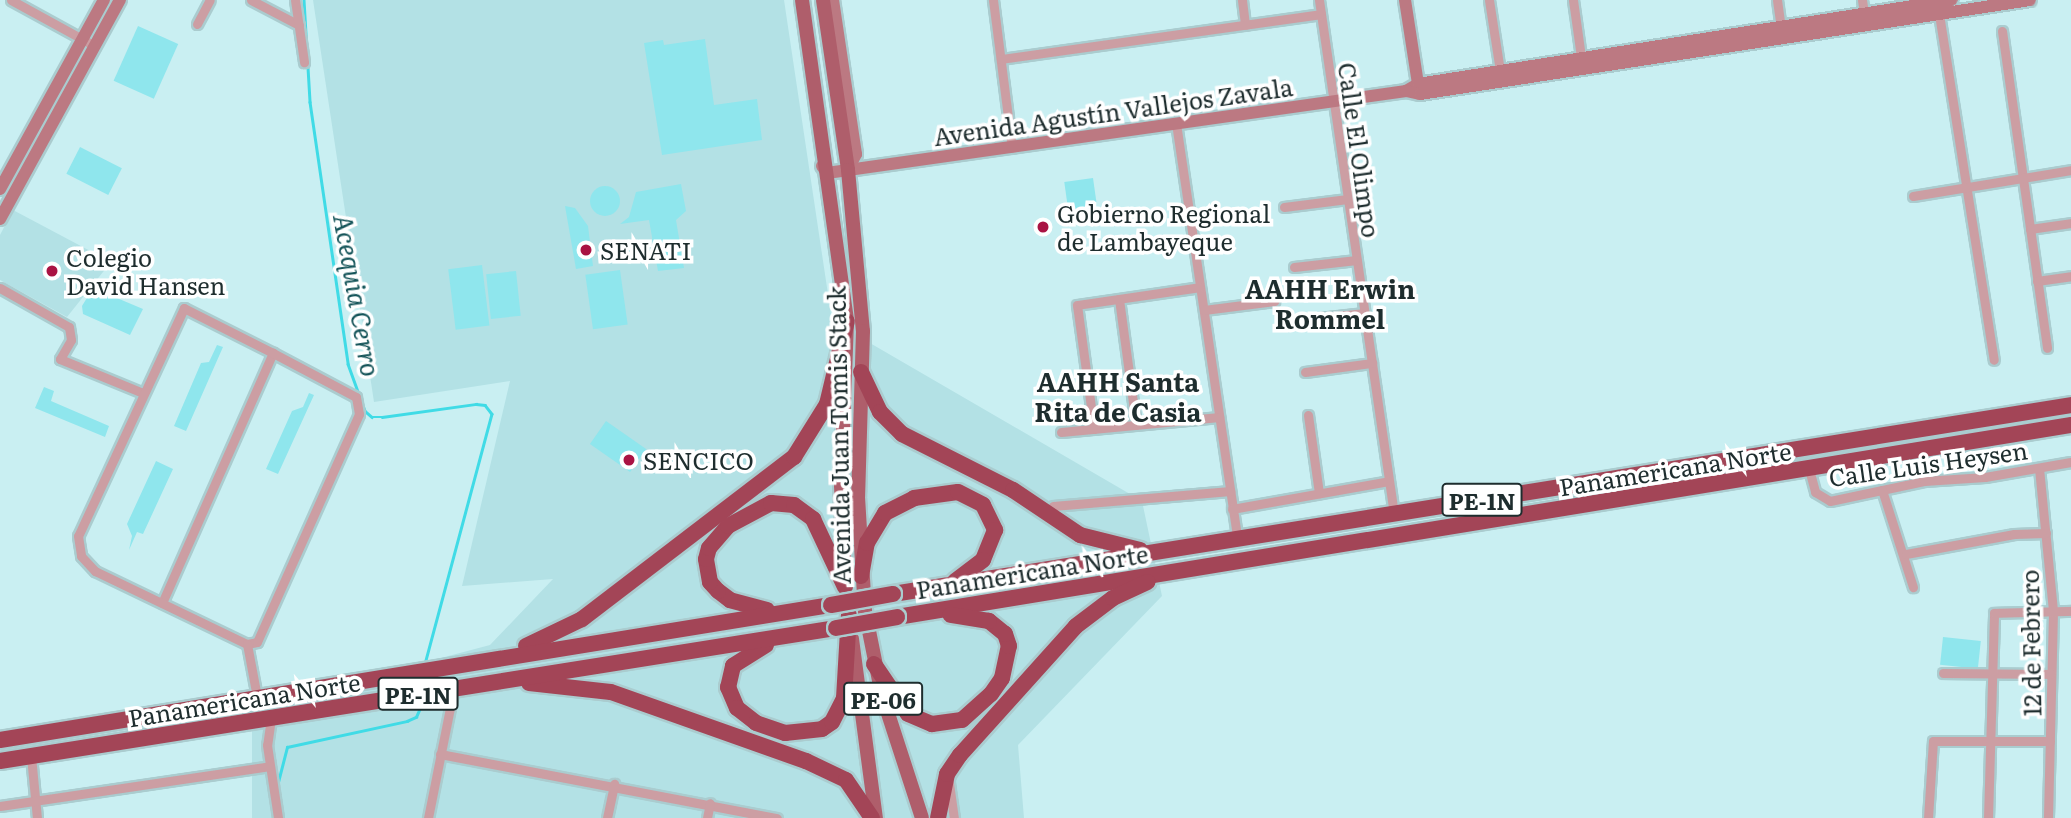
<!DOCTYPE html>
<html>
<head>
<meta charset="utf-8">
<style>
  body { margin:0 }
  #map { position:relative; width:2071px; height:818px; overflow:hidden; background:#c9eff2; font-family:Literata,serif }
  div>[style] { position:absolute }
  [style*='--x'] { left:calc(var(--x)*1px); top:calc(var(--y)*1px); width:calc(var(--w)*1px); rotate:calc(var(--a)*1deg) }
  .built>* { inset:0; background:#b3e1e5 }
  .green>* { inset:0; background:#8fe6ed; transform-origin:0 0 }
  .round { border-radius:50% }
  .stream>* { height:2.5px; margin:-1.25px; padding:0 1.25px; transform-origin:1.25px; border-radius:1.25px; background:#40dbe6 }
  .roads { filter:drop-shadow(2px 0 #aacccf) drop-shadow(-2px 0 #aacccf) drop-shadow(0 2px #aacccf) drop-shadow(0 -2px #aacccf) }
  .street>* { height:9px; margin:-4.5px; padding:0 4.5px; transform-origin:4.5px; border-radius:4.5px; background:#cc9ea3 }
  .secondary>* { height:12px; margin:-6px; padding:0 6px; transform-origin:6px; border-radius:6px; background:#bc7982 }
  .primary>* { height:14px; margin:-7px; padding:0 7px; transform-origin:7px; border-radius:7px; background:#af5e6b }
  .highway>* { height:16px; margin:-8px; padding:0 8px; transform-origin:8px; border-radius:8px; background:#a34557 }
  .bridges { filter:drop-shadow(2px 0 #aacccf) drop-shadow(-2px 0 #aacccf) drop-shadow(0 2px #aacccf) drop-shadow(0 -2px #aacccf) }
  .highway-bridge>* { height:16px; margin:-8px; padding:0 8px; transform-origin:8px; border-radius:8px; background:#a34557 }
  .dots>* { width:19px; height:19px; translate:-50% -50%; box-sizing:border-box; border:4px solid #fff; border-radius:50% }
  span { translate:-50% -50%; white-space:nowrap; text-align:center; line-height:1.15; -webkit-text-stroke:7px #fff; paint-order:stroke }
  .shield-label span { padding:2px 5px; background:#fff; border:2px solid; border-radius:5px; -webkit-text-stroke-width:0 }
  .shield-label { font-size:23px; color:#1e2d2e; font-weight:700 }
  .street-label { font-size:24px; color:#1e2d2e }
  .poi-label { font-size:24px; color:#1e2d2e }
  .left { translate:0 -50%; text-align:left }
  .neighbourhood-label { font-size:26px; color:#1e2d2e; font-weight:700 }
  .water-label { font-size:26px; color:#135358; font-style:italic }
</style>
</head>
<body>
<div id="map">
  <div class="built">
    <i style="clip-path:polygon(313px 0,784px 0,832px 321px,1142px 501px,1162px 596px,1018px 745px,1024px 818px,252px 818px,252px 708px,490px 645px,553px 579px,462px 586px,510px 381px,374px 402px)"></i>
    <i style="clip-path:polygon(13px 210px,111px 262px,67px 317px,0 280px,0 235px)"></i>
  </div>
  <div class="green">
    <i style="left:138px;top:26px;width:44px;height:60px;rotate:24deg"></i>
    <i style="clip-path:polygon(705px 39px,714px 105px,757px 99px,762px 140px,662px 155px,644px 43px,663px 40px,664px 45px)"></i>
    <i style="left:80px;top:147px;width:47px;height:30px;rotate:27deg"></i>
    <i style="left:1093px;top:178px;width:42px;height:29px;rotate:82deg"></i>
    <i style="clip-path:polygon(681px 184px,686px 211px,676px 220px,684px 268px,658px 271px,649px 220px,620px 224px,629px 217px,636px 192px)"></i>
    <i class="round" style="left:590px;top:186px;width:30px;height:30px"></i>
    <i style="clip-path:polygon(565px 206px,575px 208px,588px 226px,593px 266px,576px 269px)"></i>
    <i style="left:482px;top:265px;width:61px;height:34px;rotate:83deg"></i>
    <i style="left:620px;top:270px;width:55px;height:35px;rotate:82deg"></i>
    <i style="left:516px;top:271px;width:45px;height:30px;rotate:84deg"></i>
    <i style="clip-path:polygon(96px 283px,104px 285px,105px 293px,143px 309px,130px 335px,83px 314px,82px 306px)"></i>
    <i style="clip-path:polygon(217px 345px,223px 347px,186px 431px,174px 426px,201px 363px,209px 362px)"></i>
    <i style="clip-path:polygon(44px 387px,54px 391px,51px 401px,109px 426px,105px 437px,35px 408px)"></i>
    <i style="clip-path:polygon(309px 393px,314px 395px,278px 474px,266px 469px,292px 411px,303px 407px)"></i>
    <i style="left:606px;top:421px;width:49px;height:28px;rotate:35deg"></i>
    <i style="clip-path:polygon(156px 461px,173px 469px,143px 534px,137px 532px,129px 550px,132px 536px,127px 524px)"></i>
    <i style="left:1943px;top:637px;width:38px;height:28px;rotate:6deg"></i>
  </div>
  <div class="stream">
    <i style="--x:304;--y:0;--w:102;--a:86.6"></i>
    <i style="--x:310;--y:102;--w:265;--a:81.7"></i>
    <i style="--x:348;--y:364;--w:50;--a:70.1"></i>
    <i style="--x:365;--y:411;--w:9;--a:41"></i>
    <i style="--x:372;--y:417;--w:10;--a:0"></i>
    <i style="--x:382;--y:417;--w:95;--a:-7.9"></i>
    <i style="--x:476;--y:404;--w:9;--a:6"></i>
    <i style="--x:485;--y:405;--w:11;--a:52"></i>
    <i style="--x:492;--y:414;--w:259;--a:105"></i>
    <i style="--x:277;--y:786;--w:40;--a:-75.6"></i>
    <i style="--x:287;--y:747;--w:123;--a:-12.2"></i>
    <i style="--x:407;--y:721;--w:10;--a:-24"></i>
    <i style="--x:416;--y:717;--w:12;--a:-66"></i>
  </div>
  <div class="roads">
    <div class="street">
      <i style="--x:11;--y:0;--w:96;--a:28.7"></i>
      <i style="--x:251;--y:0;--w:54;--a:27.5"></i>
      <i style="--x:295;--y:0;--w:63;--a:81.7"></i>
      <i style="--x:993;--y:0;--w:149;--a:82.7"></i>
      <i style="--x:1242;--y:0;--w:25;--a:83"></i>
      <i style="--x:1319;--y:0;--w:519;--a:81.7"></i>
      <i style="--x:1489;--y:0;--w:72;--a:81.2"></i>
      <i style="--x:1573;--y:0;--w:65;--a:82"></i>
      <i style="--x:1777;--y:0;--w:30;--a:82"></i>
      <i style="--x:1862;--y:0;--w:13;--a:81"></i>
      <i style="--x:1939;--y:14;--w:350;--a:81"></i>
      <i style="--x:197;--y:24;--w:27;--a:-62"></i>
      <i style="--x:2002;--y:31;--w:320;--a:81.9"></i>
      <i style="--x:1001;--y:59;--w:323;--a:-8"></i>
      <i style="--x:1176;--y:123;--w:419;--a:81.6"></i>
      <i style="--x:1913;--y:196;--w:160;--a:-9.3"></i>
      <i style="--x:1284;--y:207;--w:64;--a:-7.1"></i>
      <i style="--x:2030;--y:229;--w:41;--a:-8.3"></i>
      <i style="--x:1294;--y:267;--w:63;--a:-6.3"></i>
      <i style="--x:2037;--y:281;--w:34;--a:-8"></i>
      <i style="--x:0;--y:288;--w:79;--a:29.5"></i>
      <i style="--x:69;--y:327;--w:13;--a:81"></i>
      <i style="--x:71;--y:340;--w:22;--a:120"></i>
      <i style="--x:60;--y:359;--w:90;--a:22.3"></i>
      <i style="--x:1119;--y:299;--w:127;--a:82.3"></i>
      <i style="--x:1204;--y:310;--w:71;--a:-7.3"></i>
      <i style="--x:1301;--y:320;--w:64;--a:-6.2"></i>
      <i style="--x:1305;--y:372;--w:68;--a:-7.7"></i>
      <i style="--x:1308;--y:415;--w:79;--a:82"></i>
      <i style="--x:1094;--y:429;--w:125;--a:-97.8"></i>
      <i style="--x:1077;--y:305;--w:124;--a:-8.3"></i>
      <i style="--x:1061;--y:432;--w:159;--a:-5.4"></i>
      <i style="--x:2039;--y:468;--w:145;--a:84.4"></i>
      <i style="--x:2053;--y:612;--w:206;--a:91.4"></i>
      <i style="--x:1809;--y:469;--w:24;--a:75"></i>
      <i style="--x:1815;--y:492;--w:17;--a:31"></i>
      <i style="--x:1830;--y:501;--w:96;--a:-12"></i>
      <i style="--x:1924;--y:481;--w:61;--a:-3.8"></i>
      <i style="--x:1985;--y:477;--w:87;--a:-9.9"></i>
      <i style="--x:1882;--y:490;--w:102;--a:72.3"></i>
      <i style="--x:1053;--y:506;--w:178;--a:-4.8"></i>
      <i style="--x:1232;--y:509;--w:159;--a:-10.1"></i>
      <i style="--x:1906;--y:554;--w:110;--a:-10.5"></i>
      <i style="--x:2014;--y:534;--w:32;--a:-2"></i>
      <i style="--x:162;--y:603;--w:274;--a:-66.1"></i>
      <i style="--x:273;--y:353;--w:100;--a:-153.2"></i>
      <i style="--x:184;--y:308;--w:251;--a:114.9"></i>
      <i style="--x:78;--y:536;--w:20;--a:81"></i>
      <i style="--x:81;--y:556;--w:21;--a:47"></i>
      <i style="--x:95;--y:571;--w:169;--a:25.7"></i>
      <i style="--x:247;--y:644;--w:10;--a:-11"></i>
      <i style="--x:257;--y:642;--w:250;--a:-65.9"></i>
      <i style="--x:359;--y:414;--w:17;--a:-100"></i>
      <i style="--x:356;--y:397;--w:94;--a:-152.1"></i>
      <i style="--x:247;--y:644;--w:54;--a:79.3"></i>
      <i style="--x:1943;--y:673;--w:108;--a:0.5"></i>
      <i style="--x:271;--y:718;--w:27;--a:98"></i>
      <i style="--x:267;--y:745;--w:74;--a:81.4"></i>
      <i style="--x:440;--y:754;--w:343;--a:10.8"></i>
      <i style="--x:31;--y:756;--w:62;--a:84.5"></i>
      <i style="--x:949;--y:783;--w:35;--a:82"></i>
      <i style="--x:0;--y:806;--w:273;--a:-8.4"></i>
      <i style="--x:428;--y:818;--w:133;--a:-78.7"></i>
      <i style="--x:607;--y:818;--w:35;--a:-78"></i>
      <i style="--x:707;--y:818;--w:15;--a:-79"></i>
      <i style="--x:1928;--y:818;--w:77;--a:-86.3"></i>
      <i style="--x:1933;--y:741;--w:117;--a:0"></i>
      <i style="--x:1988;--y:818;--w:205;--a:-88.3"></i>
      <i style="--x:1994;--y:613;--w:77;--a:-1.5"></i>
    </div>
    <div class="secondary">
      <i style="--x:833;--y:0;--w:156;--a:81.5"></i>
      <i style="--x:856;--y:154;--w:18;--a:117"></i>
      <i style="--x:1405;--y:0;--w:91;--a:81.2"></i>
      <i style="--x:1406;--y:91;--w:14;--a:-30"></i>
      <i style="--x:1418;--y:84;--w:540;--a:-8.96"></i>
      <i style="--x:822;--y:166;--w:9;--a:54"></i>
      <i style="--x:827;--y:173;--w:585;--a:-8.06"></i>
      <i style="--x:1406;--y:91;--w:14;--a:12"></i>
      <i style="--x:1420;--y:94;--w:617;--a:-8.76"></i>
      <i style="--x:0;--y:189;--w:216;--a:-61.2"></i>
      <i style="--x:0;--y:219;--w:250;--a:-61.3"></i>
    </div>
    <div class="primary">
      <i style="--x:802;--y:0;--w:324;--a:82"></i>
      <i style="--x:847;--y:321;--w:164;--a:92.1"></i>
      <i style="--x:841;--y:485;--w:99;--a:87.7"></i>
      <i style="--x:823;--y:0;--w:172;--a:81.6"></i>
      <i style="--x:848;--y:170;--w:162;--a:84.7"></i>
      <i style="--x:863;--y:331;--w:166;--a:91.7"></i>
      <i style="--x:858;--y:497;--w:114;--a:86.5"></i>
      <i style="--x:865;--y:611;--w:86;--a:78.6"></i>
      <i style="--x:882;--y:695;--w:129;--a:72"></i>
      <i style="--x:852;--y:639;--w:181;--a:82.4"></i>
    </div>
    <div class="highway">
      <i style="--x:861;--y:372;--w:44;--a:64.6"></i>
      <i style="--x:880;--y:412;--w:31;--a:45"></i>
      <i style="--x:902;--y:434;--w:124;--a:26.8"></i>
      <i style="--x:1013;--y:490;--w:81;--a:33.9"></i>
      <i style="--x:1080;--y:535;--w:62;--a:14"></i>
      <i style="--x:861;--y:576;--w:34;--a:-80"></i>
      <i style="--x:867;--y:543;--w:35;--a:-59"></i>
      <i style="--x:885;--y:513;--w:33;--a:-27"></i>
      <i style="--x:914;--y:498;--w:44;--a:-7.8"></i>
      <i style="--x:958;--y:492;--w:28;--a:27"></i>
      <i style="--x:983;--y:505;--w:28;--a:64"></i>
      <i style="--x:995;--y:530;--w:32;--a:112"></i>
      <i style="--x:983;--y:560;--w:35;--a:143"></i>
      <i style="--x:893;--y:594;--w:1193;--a:-9.11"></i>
      <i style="--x:767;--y:610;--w:38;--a:-165"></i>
      <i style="--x:730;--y:600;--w:15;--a:-143"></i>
      <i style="--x:718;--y:591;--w:12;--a:-132"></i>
      <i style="--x:710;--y:582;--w:23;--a:-100"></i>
      <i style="--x:706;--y:559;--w:11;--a:-75"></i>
      <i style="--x:709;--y:548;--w:29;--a:-49"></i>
      <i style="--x:728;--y:526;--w:49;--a:-28.1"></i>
      <i style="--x:771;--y:503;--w:23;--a:5"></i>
      <i style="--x:794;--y:505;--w:24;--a:36"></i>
      <i style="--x:813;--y:519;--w:75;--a:64.8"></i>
      <i style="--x:897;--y:617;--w:1190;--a:-9.29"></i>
      <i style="--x:766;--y:645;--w:39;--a:148"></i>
      <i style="--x:733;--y:666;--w:22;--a:103"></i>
      <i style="--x:728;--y:687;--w:23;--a:67"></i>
      <i style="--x:737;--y:708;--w:24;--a:38"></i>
      <i style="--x:756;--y:723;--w:31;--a:19"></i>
      <i style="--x:785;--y:733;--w:37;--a:-6"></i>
      <i style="--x:822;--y:729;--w:12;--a:-35"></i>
      <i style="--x:832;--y:722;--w:27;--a:-63"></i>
      <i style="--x:844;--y:698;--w:83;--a:-86.6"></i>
      <i style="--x:526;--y:646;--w:62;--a:-25.7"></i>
      <i style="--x:582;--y:619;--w:267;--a:-37.4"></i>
      <i style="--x:794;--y:457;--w:62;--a:-58.1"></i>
      <i style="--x:827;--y:404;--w:85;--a:-76.5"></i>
      <i style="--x:874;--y:664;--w:60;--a:55.8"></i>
      <i style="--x:908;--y:714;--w:26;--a:23"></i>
      <i style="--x:932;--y:724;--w:30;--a:-8"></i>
      <i style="--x:962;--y:720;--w:39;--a:-42"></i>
      <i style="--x:991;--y:694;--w:19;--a:-55"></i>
      <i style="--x:1002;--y:678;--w:33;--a:-78"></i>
      <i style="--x:1009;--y:646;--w:13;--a:-108"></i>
      <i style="--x:1005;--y:634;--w:21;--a:-141"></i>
      <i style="--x:989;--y:621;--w:39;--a:-171"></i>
      <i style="--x:529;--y:683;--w:82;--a:6.3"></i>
      <i style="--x:611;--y:692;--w:207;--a:19.5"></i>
      <i style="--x:806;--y:761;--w:44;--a:25.4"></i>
      <i style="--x:846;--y:780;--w:46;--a:55.6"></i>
      <i style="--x:0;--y:740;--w:842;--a:-9.23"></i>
      <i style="--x:0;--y:761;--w:847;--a:-9.04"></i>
      <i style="--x:938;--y:818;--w:45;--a:-78.4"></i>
      <i style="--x:947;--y:774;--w:23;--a:-56"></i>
      <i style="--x:960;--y:755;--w:173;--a:-48"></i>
      <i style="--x:1076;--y:626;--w:46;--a:-37.1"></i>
      <i style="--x:1113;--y:598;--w:38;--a:-25"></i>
    </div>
  </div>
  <div class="bridges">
    <div class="highway-bridge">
      <i style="--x:831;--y:605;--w:63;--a:-10.1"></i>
      <i style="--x:836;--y:628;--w:62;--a:-10.2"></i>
    </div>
  </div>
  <div class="dots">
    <i style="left:1043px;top:227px;background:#a91343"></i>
    <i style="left:586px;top:250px;background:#a91343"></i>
    <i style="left:52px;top:271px;background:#a91343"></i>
    <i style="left:629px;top:460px;background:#a91343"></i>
  </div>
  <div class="shield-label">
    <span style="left:1482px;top:500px">PE-1N</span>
    <span style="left:418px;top:694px">PE-1N</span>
    <span style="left:883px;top:699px">PE-06</span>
  </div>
  <div class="street-label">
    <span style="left:1113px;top:111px;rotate:-8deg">Avenida Agustín Vallejos Zavala</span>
    <span style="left:1360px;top:150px;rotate:82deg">Calle El Olimpo</span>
    <span style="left:838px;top:435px;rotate:-91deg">Avenida Juan Tomis Stack</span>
    <span style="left:1928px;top:463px;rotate:-8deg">Calle Luis Heysen</span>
    <span style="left:1675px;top:468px;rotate:-9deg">Panamericana Norte</span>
    <span style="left:1032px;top:571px;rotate:-9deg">Panamericana Norte</span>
    <span style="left:2030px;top:643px;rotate:-91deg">12 de Febrero</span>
    <span style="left:244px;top:699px;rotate:-9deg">Panamericana Norte</span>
  </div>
  <div class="poi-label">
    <span class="left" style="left:1057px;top:227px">Gobierno Regional<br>de Lambayeque</span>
    <span class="left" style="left:600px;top:250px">SENATI</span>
    <span class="left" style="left:66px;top:271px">Colegio<br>David Hansen</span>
    <span class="left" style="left:643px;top:460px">SENCICO</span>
  </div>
  <div class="neighbourhood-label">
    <span style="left:1330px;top:303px">AAHH Erwin<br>Rommel</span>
    <span style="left:1118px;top:396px">AAHH Santa<br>Rita de Casia</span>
  </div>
  <div class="water-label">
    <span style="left:358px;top:295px;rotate:80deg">Acequia Cerro</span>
  </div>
</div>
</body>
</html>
